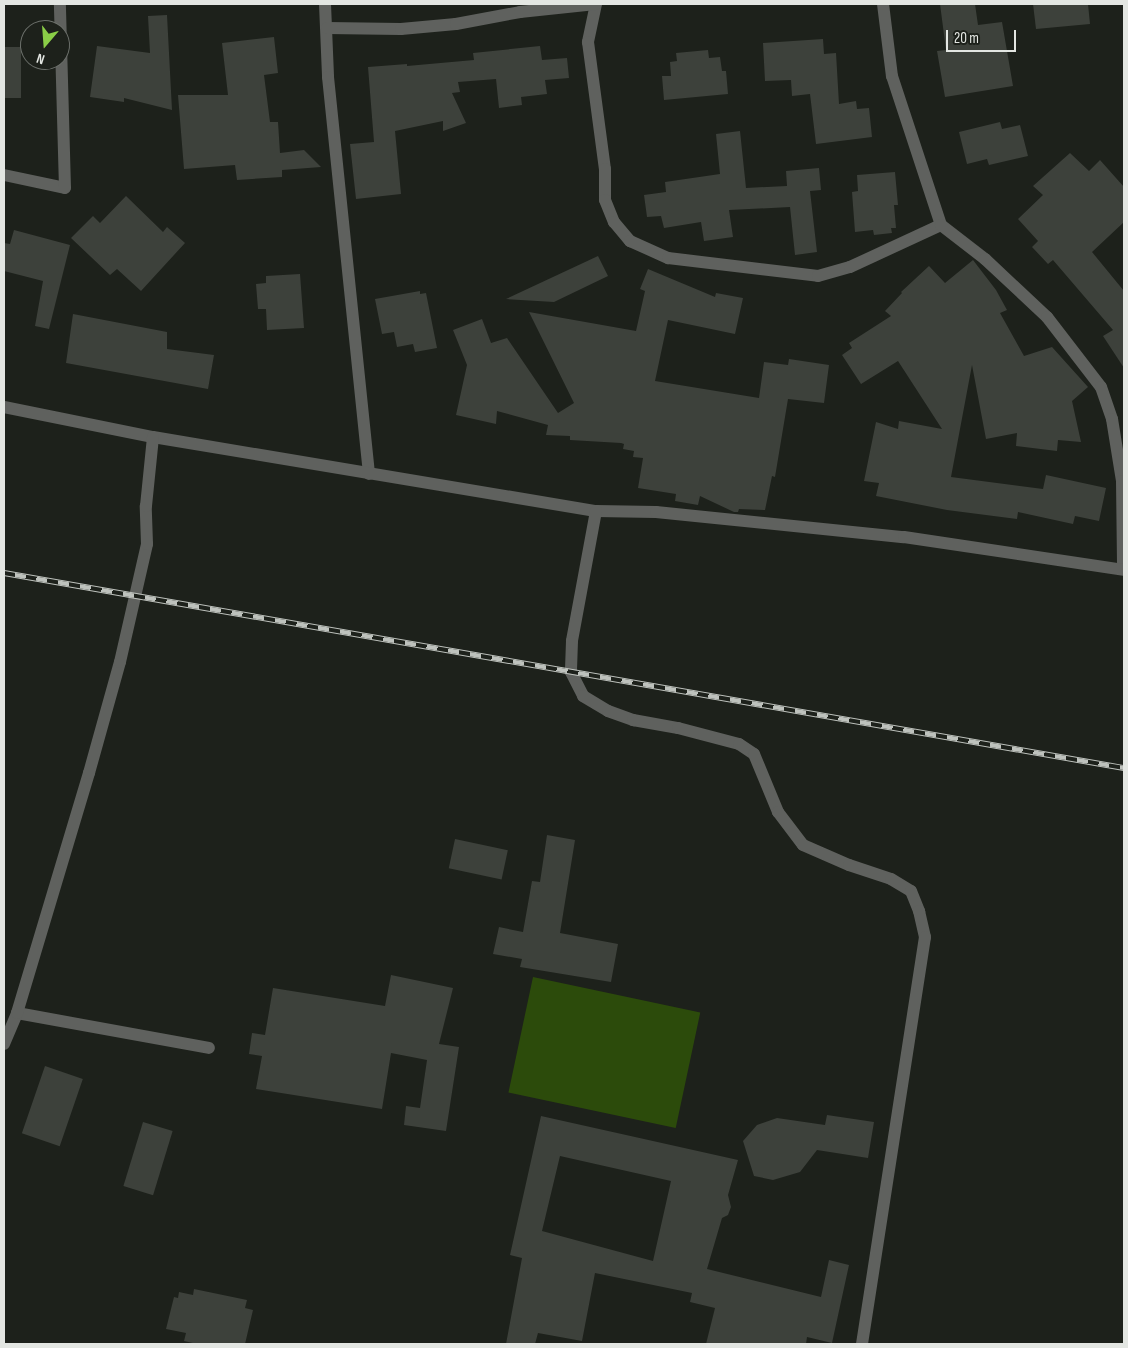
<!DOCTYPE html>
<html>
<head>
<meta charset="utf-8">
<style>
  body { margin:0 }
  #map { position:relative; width:1128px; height:1348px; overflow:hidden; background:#1d211b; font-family:"Sofia Sans Condensed",sans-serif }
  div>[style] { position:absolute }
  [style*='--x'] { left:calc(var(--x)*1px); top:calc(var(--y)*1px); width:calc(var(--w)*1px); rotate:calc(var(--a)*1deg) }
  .green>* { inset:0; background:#2c4b0b; transform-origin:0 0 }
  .building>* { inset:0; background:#3d413b; transform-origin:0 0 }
  .minor>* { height:12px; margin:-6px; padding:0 6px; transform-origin:6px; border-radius:6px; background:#5f615e }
  .rail>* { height:5.5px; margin-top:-2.75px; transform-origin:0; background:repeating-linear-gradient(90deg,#1d211b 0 11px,#bec2bd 0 22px); box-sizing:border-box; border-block:1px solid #bec2bd }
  span { translate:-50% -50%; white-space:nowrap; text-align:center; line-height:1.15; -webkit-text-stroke:5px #1d211b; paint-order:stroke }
  .frame { position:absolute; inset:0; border:5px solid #e3e6e2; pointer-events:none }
  .north { position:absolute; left:20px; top:20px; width:50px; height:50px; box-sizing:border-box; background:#1d211b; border:1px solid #6c706b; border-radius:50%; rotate:198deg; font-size:14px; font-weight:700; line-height:20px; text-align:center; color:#e3e6e2 }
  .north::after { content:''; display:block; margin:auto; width:18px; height:22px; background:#8ace47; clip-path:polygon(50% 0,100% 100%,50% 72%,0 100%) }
  .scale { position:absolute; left:946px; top:30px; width:70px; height:22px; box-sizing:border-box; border:2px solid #e3e6e2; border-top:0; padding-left:6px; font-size:15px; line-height:18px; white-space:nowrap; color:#e3e6e2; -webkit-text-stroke:4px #1d211b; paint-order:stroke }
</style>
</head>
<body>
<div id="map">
  <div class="green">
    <i style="left:533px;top:977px;width:171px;height:118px;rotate:12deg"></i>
  </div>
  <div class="building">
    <i style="clip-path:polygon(940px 4px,975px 4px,978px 25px,1002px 22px,1013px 86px,945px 97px,937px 51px,946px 50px)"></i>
    <i style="clip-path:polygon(1033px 4px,1088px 4px,1090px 24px,1036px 29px)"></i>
    <i style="clip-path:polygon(167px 15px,172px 110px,124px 98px,124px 102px,90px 97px,97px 46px,150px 53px,148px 16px)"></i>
    <i style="clip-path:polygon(274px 37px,278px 73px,264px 75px,270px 122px,278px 122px,280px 153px,304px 150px,321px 167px,282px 170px,282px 177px,237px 180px,235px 165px,184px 169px,178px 95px,228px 95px,222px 43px)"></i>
    <i style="clip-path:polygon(823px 39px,824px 54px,836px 53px,839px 104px,856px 101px,857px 109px,869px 108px,872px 137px,816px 144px,810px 94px,792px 96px,791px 80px,765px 81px,763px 43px)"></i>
    <i style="clip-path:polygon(540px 46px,542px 60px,567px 58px,569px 78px,545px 80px,547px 94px,521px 97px,522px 105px,499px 108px,496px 79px,458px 82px,460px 92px,452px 93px,466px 123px,443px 131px,443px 121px,395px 131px,401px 194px,356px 199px,350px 144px,374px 142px,368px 67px,407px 64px,407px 66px,474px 60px,473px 53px)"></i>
    <i style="left:4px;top:47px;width:17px;height:51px"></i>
    <i style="clip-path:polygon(708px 50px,709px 58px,720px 57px,722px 71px,726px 71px,728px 94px,664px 100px,662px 76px,671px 76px,670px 62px,677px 61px,676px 53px)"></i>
    <i style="clip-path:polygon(1000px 122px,1002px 129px,1020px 125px,1028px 156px,989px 165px,987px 159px,967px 164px,959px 132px)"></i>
    <i style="clip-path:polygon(740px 131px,746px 188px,787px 186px,786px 171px,819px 168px,821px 190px,810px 191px,817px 252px,795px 255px,790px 207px,729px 210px,733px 237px,704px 241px,701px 222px,664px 228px,661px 216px,647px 217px,644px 195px,666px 192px,665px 182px,720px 174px,716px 134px)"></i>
    <i style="clip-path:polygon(1070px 153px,1089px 171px,1100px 160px,1124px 187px,1124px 222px,1092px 252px,1124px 291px,1124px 368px,1103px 336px,1113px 330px,1053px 260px,1048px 264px,1032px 247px,1038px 241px,1018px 219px,1043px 195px,1033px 186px)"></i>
    <i style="clip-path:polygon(895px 172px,898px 205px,894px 205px,896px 228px,891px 228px,892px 233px,874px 235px,873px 230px,855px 232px,852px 192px,858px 191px,857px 175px)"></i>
    <i style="clip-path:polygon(126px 196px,163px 232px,167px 227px,185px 243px,141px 291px,117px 269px,110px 275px,71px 238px,93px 216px,100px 223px)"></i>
    <i style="clip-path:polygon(14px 230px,70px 245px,49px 329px,35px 326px,43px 281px,4px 271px,4px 243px,10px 244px)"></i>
    <i style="clip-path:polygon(598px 256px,608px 276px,554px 302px,506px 299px)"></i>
    <i style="clip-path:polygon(973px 260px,996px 290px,1007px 310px,1000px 313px,1024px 356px,1052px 347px,1088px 387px,1072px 401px,1081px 442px,1058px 440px,1057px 451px,1016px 446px,1017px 433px,986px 439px,972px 365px,951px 477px,1043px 489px,1046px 475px,1106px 488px,1099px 521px,1075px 516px,1073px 524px,1018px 512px,1017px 519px,947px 510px,876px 496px,879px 483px,864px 481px,876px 422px,898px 429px,899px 421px,942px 429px,898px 361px,861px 384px,842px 355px,852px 348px,849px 343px,891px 316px,885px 311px,902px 293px,901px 292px,929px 266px,945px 283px)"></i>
    <i style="clip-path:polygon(648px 269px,715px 297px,716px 293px,743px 298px,735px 334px,668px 320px,655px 381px,759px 398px,764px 362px,788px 365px,789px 359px,829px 365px,824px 403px,788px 399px,775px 477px,772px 476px,765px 510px,739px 509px,738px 512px,734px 512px,700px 496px,698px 505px,675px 501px,676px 494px,638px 488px,643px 458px,633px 457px,634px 451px,623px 449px,624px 444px,621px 443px,570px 440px,570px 436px,546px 435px,548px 425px,497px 411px,496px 424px,456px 415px,467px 365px,453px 330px,482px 319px,491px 343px,507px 338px,558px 413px,574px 403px,529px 312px,636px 331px,645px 291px,640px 289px)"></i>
    <i style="clip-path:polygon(300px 274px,304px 328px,267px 330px,266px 309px,258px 309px,256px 284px,266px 283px,266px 276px)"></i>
    <i style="clip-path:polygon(420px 291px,420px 294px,426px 293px,437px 348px,415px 352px,413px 344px,397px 347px,394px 332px,382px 334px,375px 299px)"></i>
    <i style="clip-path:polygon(73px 314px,167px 332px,167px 349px,214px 355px,208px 389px,66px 363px)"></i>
    <i style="clip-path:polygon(547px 835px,575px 840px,560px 933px,618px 944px,611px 982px,520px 967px,522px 959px,493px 954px,499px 927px,523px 932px,532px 881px,540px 882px)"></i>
    <i style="left:455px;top:839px;width:54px;height:30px;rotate:12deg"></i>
    <i style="clip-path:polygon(391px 975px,453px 988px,439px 1044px,459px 1047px,446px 1131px,404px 1125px,406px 1106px,420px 1108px,427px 1060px,391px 1053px,382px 1109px,256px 1089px,262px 1056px,249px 1054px,252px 1033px,265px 1035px,273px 988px,385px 1006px)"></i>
    <i style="left:45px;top:1066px;width:40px;height:71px;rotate:19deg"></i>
    <i style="clip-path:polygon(827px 1115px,874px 1122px,868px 1158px,817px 1150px,800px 1172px,773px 1180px,754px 1176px,743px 1141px,757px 1125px,777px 1118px,825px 1125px)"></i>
    <i style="clip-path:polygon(evenodd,541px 1116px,738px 1160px,728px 1195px,731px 1207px,728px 1215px,722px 1218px,707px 1269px,821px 1297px,829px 1260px,849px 1265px,832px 1343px,807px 1337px,806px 1344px,706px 1344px,715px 1308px,690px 1302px,692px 1293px,595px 1273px,582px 1341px,538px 1333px,535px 1344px,506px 1344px,522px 1258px,510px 1255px,541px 1116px,560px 1156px,671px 1181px,653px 1261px,542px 1231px,560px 1156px)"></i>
    <i style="left:143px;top:1122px;width:31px;height:67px;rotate:17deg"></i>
    <i style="clip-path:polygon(194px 1289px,247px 1300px,245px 1308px,253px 1310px,245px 1344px,197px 1344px,184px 1341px,186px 1333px,166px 1329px,174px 1297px,178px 1298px,179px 1292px,193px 1295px)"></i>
  </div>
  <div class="minor">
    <i style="--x:325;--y:4;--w:73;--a:87.6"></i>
    <i style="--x:328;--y:77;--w:399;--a:84.1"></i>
    <i style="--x:596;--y:4;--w:39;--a:102"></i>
    <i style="--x:588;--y:42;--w:128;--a:82.4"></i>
    <i style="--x:605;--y:169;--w:31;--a:90"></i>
    <i style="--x:605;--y:200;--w:24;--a:68"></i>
    <i style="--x:614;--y:222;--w:25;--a:50"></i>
    <i style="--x:630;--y:241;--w:42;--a:24.1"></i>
    <i style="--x:668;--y:258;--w:151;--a:6.8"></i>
    <i style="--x:818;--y:276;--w:33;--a:-16"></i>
    <i style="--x:850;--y:267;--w:100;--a:-24.8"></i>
    <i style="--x:883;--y:4;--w:73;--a:82.9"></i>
    <i style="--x:892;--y:76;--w:157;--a:71.8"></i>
    <i style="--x:941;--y:225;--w:56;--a:37.7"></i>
    <i style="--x:985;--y:259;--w:85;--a:43.1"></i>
    <i style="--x:1047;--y:317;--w:88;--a:52.4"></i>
    <i style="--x:1101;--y:387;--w:34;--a:71"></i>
    <i style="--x:1112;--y:419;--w:63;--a:80.8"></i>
    <i style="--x:1122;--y:481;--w:88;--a:89.3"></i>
    <i style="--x:327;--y:28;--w:74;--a:0.8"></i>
    <i style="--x:401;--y:29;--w:55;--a:-5.2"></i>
    <i style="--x:456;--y:24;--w:65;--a:-10.6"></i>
    <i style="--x:520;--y:12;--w:76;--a:-6"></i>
    <i style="--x:4;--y:175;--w:62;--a:12"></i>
    <i style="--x:65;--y:188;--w:184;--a:-91.6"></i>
    <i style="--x:4;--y:407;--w:152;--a:11.4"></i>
    <i style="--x:153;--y:437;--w:449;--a:9.5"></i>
    <i style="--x:596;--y:511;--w:60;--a:1"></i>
    <i style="--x:656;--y:512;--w:249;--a:5.8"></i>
    <i style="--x:904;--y:537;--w:222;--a:8.5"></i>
    <i style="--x:596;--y:511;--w:132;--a:100.5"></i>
    <i style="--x:572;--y:641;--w:31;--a:92"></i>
    <i style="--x:571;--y:672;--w:27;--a:63"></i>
    <i style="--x:583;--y:696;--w:29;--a:31"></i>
    <i style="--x:608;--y:711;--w:27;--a:20"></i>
    <i style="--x:633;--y:720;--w:46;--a:10.1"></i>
    <i style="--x:678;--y:728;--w:63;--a:14.7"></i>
    <i style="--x:739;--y:744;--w:18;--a:34"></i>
    <i style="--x:754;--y:754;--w:63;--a:67.5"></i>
    <i style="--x:778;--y:812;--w:41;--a:52.9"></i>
    <i style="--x:803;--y:845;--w:50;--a:23.5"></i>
    <i style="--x:849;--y:865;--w:44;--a:18.4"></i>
    <i style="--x:891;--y:879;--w:23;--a:31"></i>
    <i style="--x:911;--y:891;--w:22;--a:68"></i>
    <i style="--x:919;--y:911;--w:27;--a:77"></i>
    <i style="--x:925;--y:937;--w:412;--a:98.8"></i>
    <i style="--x:17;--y:1013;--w:195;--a:10.3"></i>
    <i style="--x:4;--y:1044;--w:34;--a:-67"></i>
    <i style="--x:17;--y:1013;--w:251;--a:-73.3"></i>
    <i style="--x:89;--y:773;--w:115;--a:-74.4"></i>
    <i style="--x:120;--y:662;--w:121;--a:-77.1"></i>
    <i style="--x:147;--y:544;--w:38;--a:-92"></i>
    <i style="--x:146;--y:506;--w:69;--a:-84.2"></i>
  </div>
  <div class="rail">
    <i style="--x:4;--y:573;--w:1137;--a:9.88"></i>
  </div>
  <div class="frame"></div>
  <div class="north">N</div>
  <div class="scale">20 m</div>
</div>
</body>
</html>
